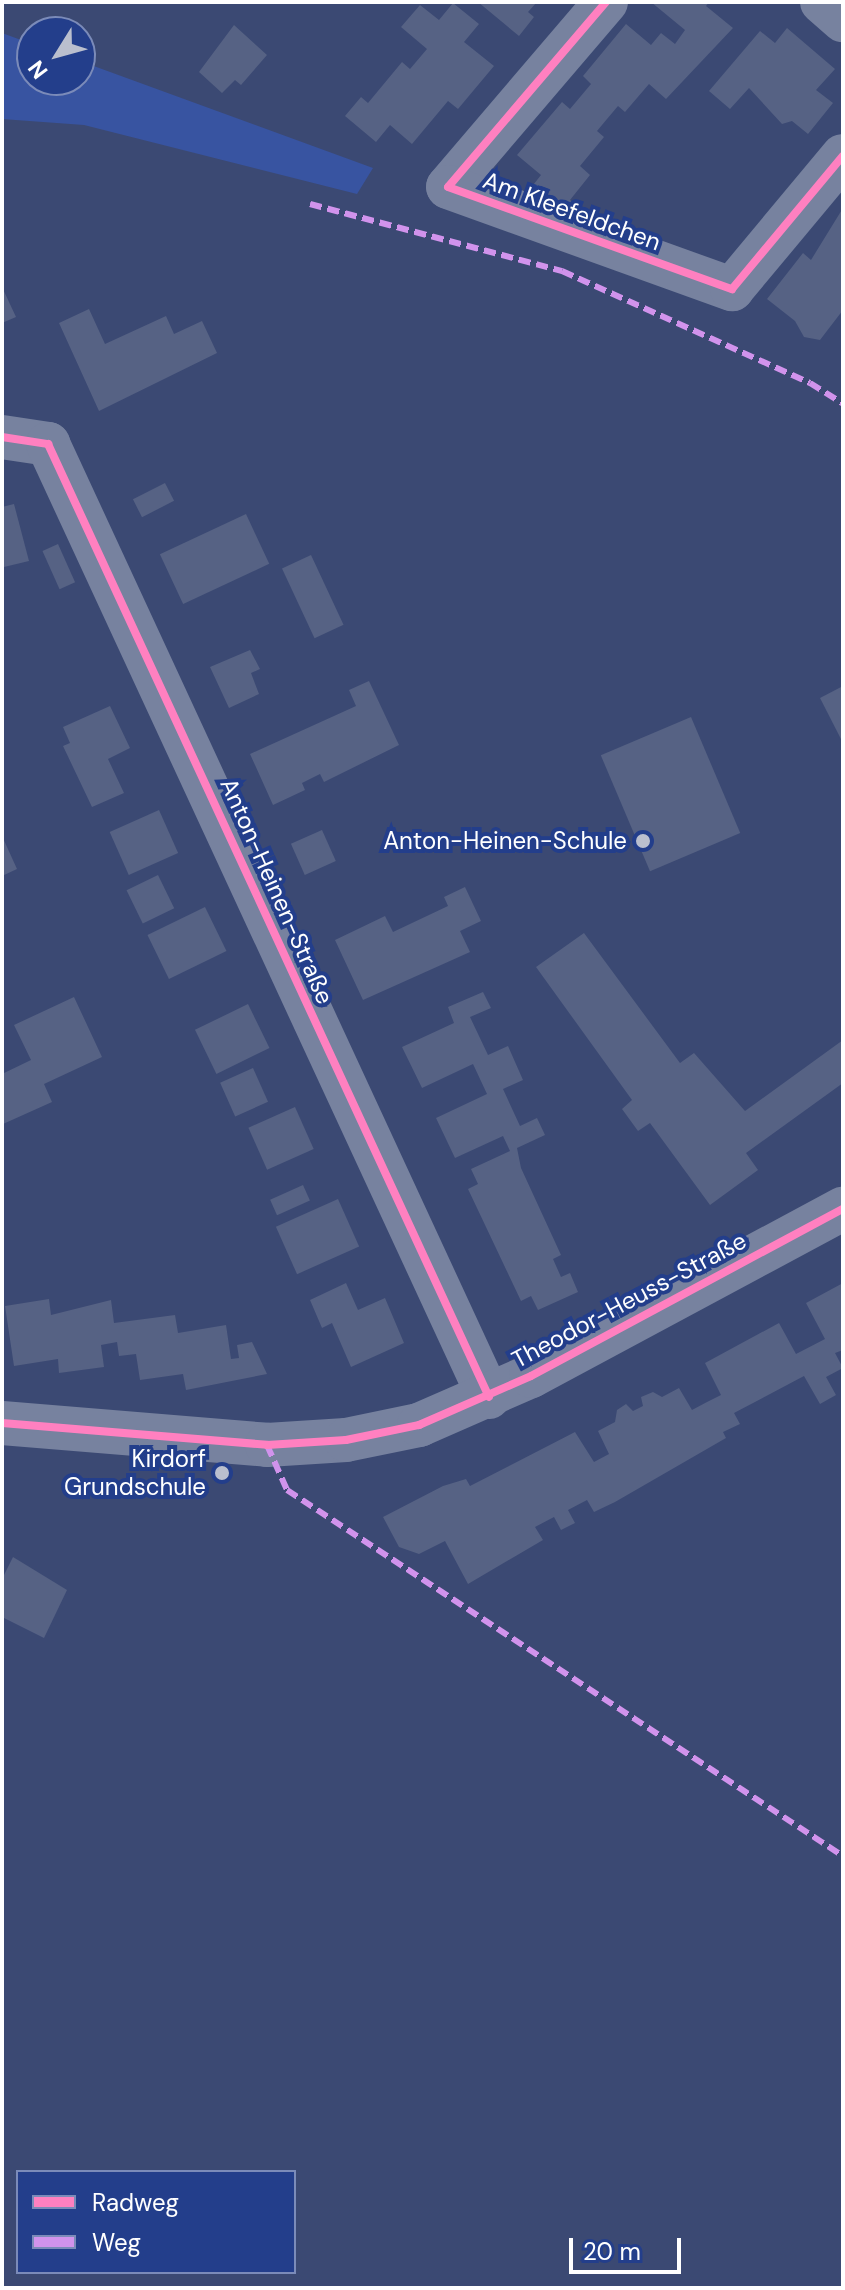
<!DOCTYPE html>
<html>
<head>
<meta charset="utf-8">
<style>
  body { margin:0 }
  #map { position:relative; width:845px; height:2290px; overflow:hidden; background:#3b4973; font-family:"DM Sans",sans-serif }
  div>[style] { position:absolute }
  [style*='--x'] { left:calc(var(--x)*1px); top:calc(var(--y)*1px); width:calc(var(--w)*1px); rotate:calc(var(--a)*1deg) }
  .green>* { inset:0; background:#3854a1 }
  .building>* { inset:0; background:#566284; transform-origin:0 0 }
  .minor>* { height:44px; margin:-22px; padding:0 22px; transform-origin:22px; border-radius:22px; background:#77829f }
  .quiet>* { height:6px; margin-top:-3px; transform-origin:0; background:repeating-linear-gradient(90deg,#d193ec 0 12px,transparent 0 18px) }
  .cycleway>* { height:8px; margin:-4px; padding:0 4px; transform-origin:4px; border-radius:4px; background:#ff80c0 }
  .dots>* { width:22px; height:22px; translate:-50% -50%; box-sizing:border-box; border:4px solid #233e8b; border-radius:50% }
  span { translate:-50% -50%; white-space:nowrap; text-align:center; line-height:1.15; -webkit-text-stroke:8px #233e8b; paint-order:stroke }
  .street-label { font-size:24px; color:#fff }
  .poi-label { font-size:24px; color:#fff }
  .right { translate:-100% -50%; text-align:right }
  .frame { position:absolute; inset:0; border:4px solid #fff; pointer-events:none }
  .legend { position:absolute; left:16px; top:2170px; width:280px; height:104px; box-sizing:border-box; background:#233e8b; border:2px solid #7b8bb9; margin:0; padding:10px 14px; list-style:none; font-size:24px; color:#fff }
  .legend li { display:flex; align-items:center; gap:16px; height:40px }
  .legend b { width:40px; border:2px solid #7b8bb9 }
  .north { position:absolute; left:16px; top:16px; width:80px; height:80px; box-sizing:border-box; background:#233e8b; border:2px solid #7b8bb9; border-radius:50%; rotate:233deg; font-size:22px; font-weight:700; line-height:32px; text-align:center; color:#fff }
  .north::after { content:''; display:block; margin:auto; width:28px; height:36px; background:#babfce; clip-path:polygon(50% 0,100% 100%,50% 72%,0 100%) }
  .scale { position:absolute; left:569px; top:2238px; width:112px; height:36px; box-sizing:border-box; border:4px solid #fff; border-top:0; padding-left:10px; font-size:24px; line-height:28px; white-space:nowrap; color:#fff; -webkit-text-stroke:6px #233e8b; paint-order:stroke }
</style>
</head>
<body>
<div id="map">
  <div class="green">
    <i style="clip-path:polygon(2px 33px,32px 44px,32px 80px,80px 80px,80px 61px,373px 168px,357px 194px,84px 125px,2px 119px)"></i>
  </div>
  <div class="building">
    <i style="clip-path:polygon(478px 2px,537px 2px,528px 12px,534px 17px,519px 36px)"></i>
    <i style="clip-path:polygon(651px 2px,709px 2px,706px 6px,733px 28px,666px 99px,649px 84px,625px 112px,618px 106px,607px 119px,597px 131px,604px 137px,580px 166px,590px 175px,570px 200px,577px 205px,569px 216px,522px 199px,541px 175px,517px 155px,562px 102px,570px 109px,591px 84px,583px 76px,626px 24px,651px 45px,661px 33px,675px 44px,685px 30px)"></i>
    <i style="clip-path:polygon(453px 3px,479px 24px,464px 42px,494px 66px,458px 109px,448px 101px,412px 144px,390px 125px,376px 142px,345px 116px,361px 97px,368px 103px,402px 62px,410px 69px,427px 49px,401px 27px,420px 5px,439px 20px)"></i>
    <i style="clip-path:polygon(234px 25px,267px 55px,241px 85px,235px 80px,222px 93px,199px 72px)"></i>
    <i style="clip-path:polygon(787px 28px,835px 69px,816px 90px,833px 103px,808px 134px,792px 121px,782px 124px,749px 88px,730px 109px,709px 91px,760px 31px,775px 43px)"></i>
    <i style="clip-path:polygon(843px 208px,843px 310px,820px 340px,804px 337px,795px 321px,767px 299px,803px 253px,811px 260px)"></i>
    <i style="clip-path:polygon(2px 287px,16px 317px,2px 323px)"></i>
    <i style="clip-path:polygon(89px 309px,105px 344px,166px 316px,174px 334px,202px 321px,217px 353px,99px 411px,59px 323px)"></i>
    <i style="left:165px;top:483px;width:20px;height:36px;rotate:63deg"></i>
    <i style="clip-path:polygon(14px 504px,29px 561px,4px 567px,2px 507px)"></i>
    <i style="left:246px;top:514px;width:55px;height:95px;rotate:65deg"></i>
    <i style="left:58px;top:544px;width:42px;height:17px;rotate:66deg"></i>
    <i style="left:311px;top:555px;width:77px;height:32px;rotate:65deg"></i>
    <i style="clip-path:polygon(250px 650px,260px 669px,251px 673px,259px 694px,229px 708px,210px 667px)"></i>
    <i style="clip-path:polygon(369px 681px,399px 745px,324px 782px,320px 774px,302px 783px,305px 790px,273px 805px,250px 754px,356px 706px,349px 690px)"></i>
    <i style="clip-path:polygon(843px 686px,843px 743px,820px 698px)"></i>
    <i style="clip-path:polygon(110px 706px,130px 748px,108px 759px,124px 793px,92px 807px,63px 746px,70px 743px,63px 727px)"></i>
    <i style="left:691px;top:717px;width:126px;height:98px;rotate:67deg"></i>
    <i style="left:159px;top:810px;width:47px;height:54px;rotate:66deg"></i>
    <i style="left:322px;top:830px;width:34px;height:34px;rotate:66deg"></i>
    <i style="clip-path:polygon(2px 836px,17px 869px,2px 876px)"></i>
    <i style="left:158px;top:875px;width:37px;height:35px;rotate:64deg"></i>
    <i style="clip-path:polygon(465px 887px,481px 921px,460px 931px,470px 952px,363px 1000px,335px 940px,385px 916px,393px 932px,448px 906px,444px 897px)"></i>
    <i style="left:205px;top:907px;width:49px;height:64px;rotate:64deg"></i>
    <i style="clip-path:polygon(584px 933px,680px 1063px,694px 1053px,745px 1111px,843px 1040px,843px 1083px,746px 1153px,758px 1170px,710px 1205px,650px 1123px,638px 1131px,622px 1109px,632px 1100px,536px 967px)"></i>
    <i style="clip-path:polygon(483px 992px,491px 1008px,470px 1017px,488px 1055px,508px 1046px,523px 1080px,503px 1089px,520px 1126px,537px 1118px,545px 1135px,517px 1148px,521px 1168px,561px 1255px,553px 1259px,561px 1277px,570px 1273px,578px 1292px,538px 1310px,531px 1296px,521px 1301px,468px 1189px,478px 1184px,471px 1169px,510px 1151px,503px 1136px,455px 1158px,436px 1118px,487px 1094px,473px 1064px,422px 1088px,402px 1047px,454px 1023px,448px 1007px)"></i>
    <i style="clip-path:polygon(74px 997px,102px 1057px,44px 1084px,52px 1102px,3px 1124px,2px 1074px,31px 1060px,14px 1025px)"></i>
    <i style="left:248px;top:1004px;width:49px;height:59px;rotate:64deg"></i>
    <i style="left:253px;top:1068px;width:37px;height:36px;rotate:66deg"></i>
    <i style="left:295px;top:1107px;width:46px;height:51px;rotate:66deg"></i>
    <i style="left:303px;top:1185px;width:17px;height:36px;rotate:66deg"></i>
    <i style="left:338px;top:1199px;width:52px;height:68px;rotate:66deg"></i>
    <i style="clip-path:polygon(346px 1283px,358px 1310px,385px 1298px,404px 1343px,351px 1367px,332px 1323px,322px 1328px,310px 1300px)"></i>
    <i style="clip-path:polygon(843px 1283px,843px 1350px,835px 1353px,843px 1368px,826px 1377px,836px 1395px,820px 1404px,804px 1376px,734px 1413px,740px 1424px,723px 1432px,726px 1438px,615px 1502px,594px 1512px,587px 1500px,568px 1510px,575px 1523px,561px 1530px,554px 1517px,535px 1527px,543px 1540px,468px 1584px,445px 1541px,419px 1554px,399px 1547px,383px 1517px,443px 1486px,466px 1479px,470px 1486px,575px 1432px,594px 1462px,609px 1454px,598px 1431px,615px 1422px,617px 1410px,626px 1404px,633px 1411px,643px 1406px,641px 1397px,653px 1392px,662px 1397px,679px 1388px,692px 1410px,707px 1402px,721px 1395px,705px 1363px,779px 1323px,796px 1354px,825px 1339px,806px 1303px)"></i>
    <i style="clip-path:polygon(49px 1299px,51px 1315px,111px 1300px,114px 1323px,175px 1315px,178px 1333px,226px 1325px,231px 1359px,239px 1358px,237px 1345px,252px 1342px,267px 1374px,186px 1390px,183px 1374px,140px 1380px,136px 1354px,119px 1356px,117px 1342px,101px 1345px,104px 1367px,59px 1373px,58px 1359px,14px 1366px,5px 1306px)"></i>
    <i style="clip-path:polygon(13px 1557px,67px 1590px,44px 1638px,2px 1617px,2px 1579px)"></i>
  </div>
  <div class="minor">
    <i style="--x:606;--y:2;--w:243;--a:130.5"></i>
    <i style="--x:448;--y:187;--w:302;--a:19.8"></i>
    <i style="--x:732;--y:289;--w:173;--a:-50.2"></i>
    <i style="--x:822;--y:2;--w:28;--a:41"></i>
    <i style="--x:2;--y:437;--w:47;--a:8.7"></i>
    <i style="--x:48;--y:444;--w:1050;--a:65.17"></i>
    <i style="--x:2;--y:1423;--w:266;--a:4.7"></i>
    <i style="--x:267;--y:1445;--w:79;--a:-3.6"></i>
    <i style="--x:346;--y:1440;--w:75;--a:-11.6"></i>
    <i style="--x:419;--y:1425;--w:122;--a:-23.6"></i>
    <i style="--x:531;--y:1376;--w:354;--a:-28.2"></i>
  </div>
  <div class="quiet">
    <i style="--x:310;--y:204;--w:261;--a:14.9"></i>
    <i style="--x:562;--y:271;--w:272;--a:24.3"></i>
    <i style="--x:810;--y:383;--w:39;--a:32"></i>
    <i style="--x:267;--y:1445;--w:49;--a:66"></i>
    <i style="--x:287;--y:1490;--w:666;--a:33.36"></i>
  </div>
  <div class="cycleway">
    <i style="--x:606;--y:2;--w:243;--a:130.5"></i>
    <i style="--x:448;--y:187;--w:302;--a:19.8"></i>
    <i style="--x:732;--y:289;--w:173;--a:-50.2"></i>
    <i style="--x:2;--y:437;--w:47;--a:8.7"></i>
    <i style="--x:48;--y:444;--w:1050;--a:65.17"></i>
    <i style="--x:2;--y:1423;--w:266;--a:4.7"></i>
    <i style="--x:267;--y:1445;--w:79;--a:-3.6"></i>
    <i style="--x:346;--y:1440;--w:75;--a:-11.6"></i>
    <i style="--x:419;--y:1425;--w:122;--a:-23.6"></i>
    <i style="--x:531;--y:1376;--w:354;--a:-28.2"></i>
  </div>
  <div class="dots">
    <i style="left:643px;top:841px;background:#babfce"></i>
    <i style="left:222px;top:1473px;background:#babfce"></i>
  </div>
  <div class="street-label">
    <span style="left:572px;top:211px;rotate:20deg">Am Kleefeldchen</span>
    <span style="left:277px;top:891px;rotate:66deg">Anton-Heinen-Straße</span>
    <span style="left:629px;top:1300px;rotate:-28deg">Theodor-Heuss-Straße</span>
  </div>
  <div class="poi-label">
    <span class="right" style="left:627px;top:841px">Anton-Heinen-Schule</span>
    <span class="right" style="left:206px;top:1473px">Kirdorf<br>Grundschule</span>
  </div>
  <div class="frame"></div>
  <ul class="legend">
  <li><b style="height:10px;background:#ff80c0"></b>Radweg</li>
  <li><b style="height:10px;background:#d193ec"></b>Weg</li>
  </ul>
  <div class="north">N</div>
  <div class="scale">20 m</div>
</div>
</body>
</html>
